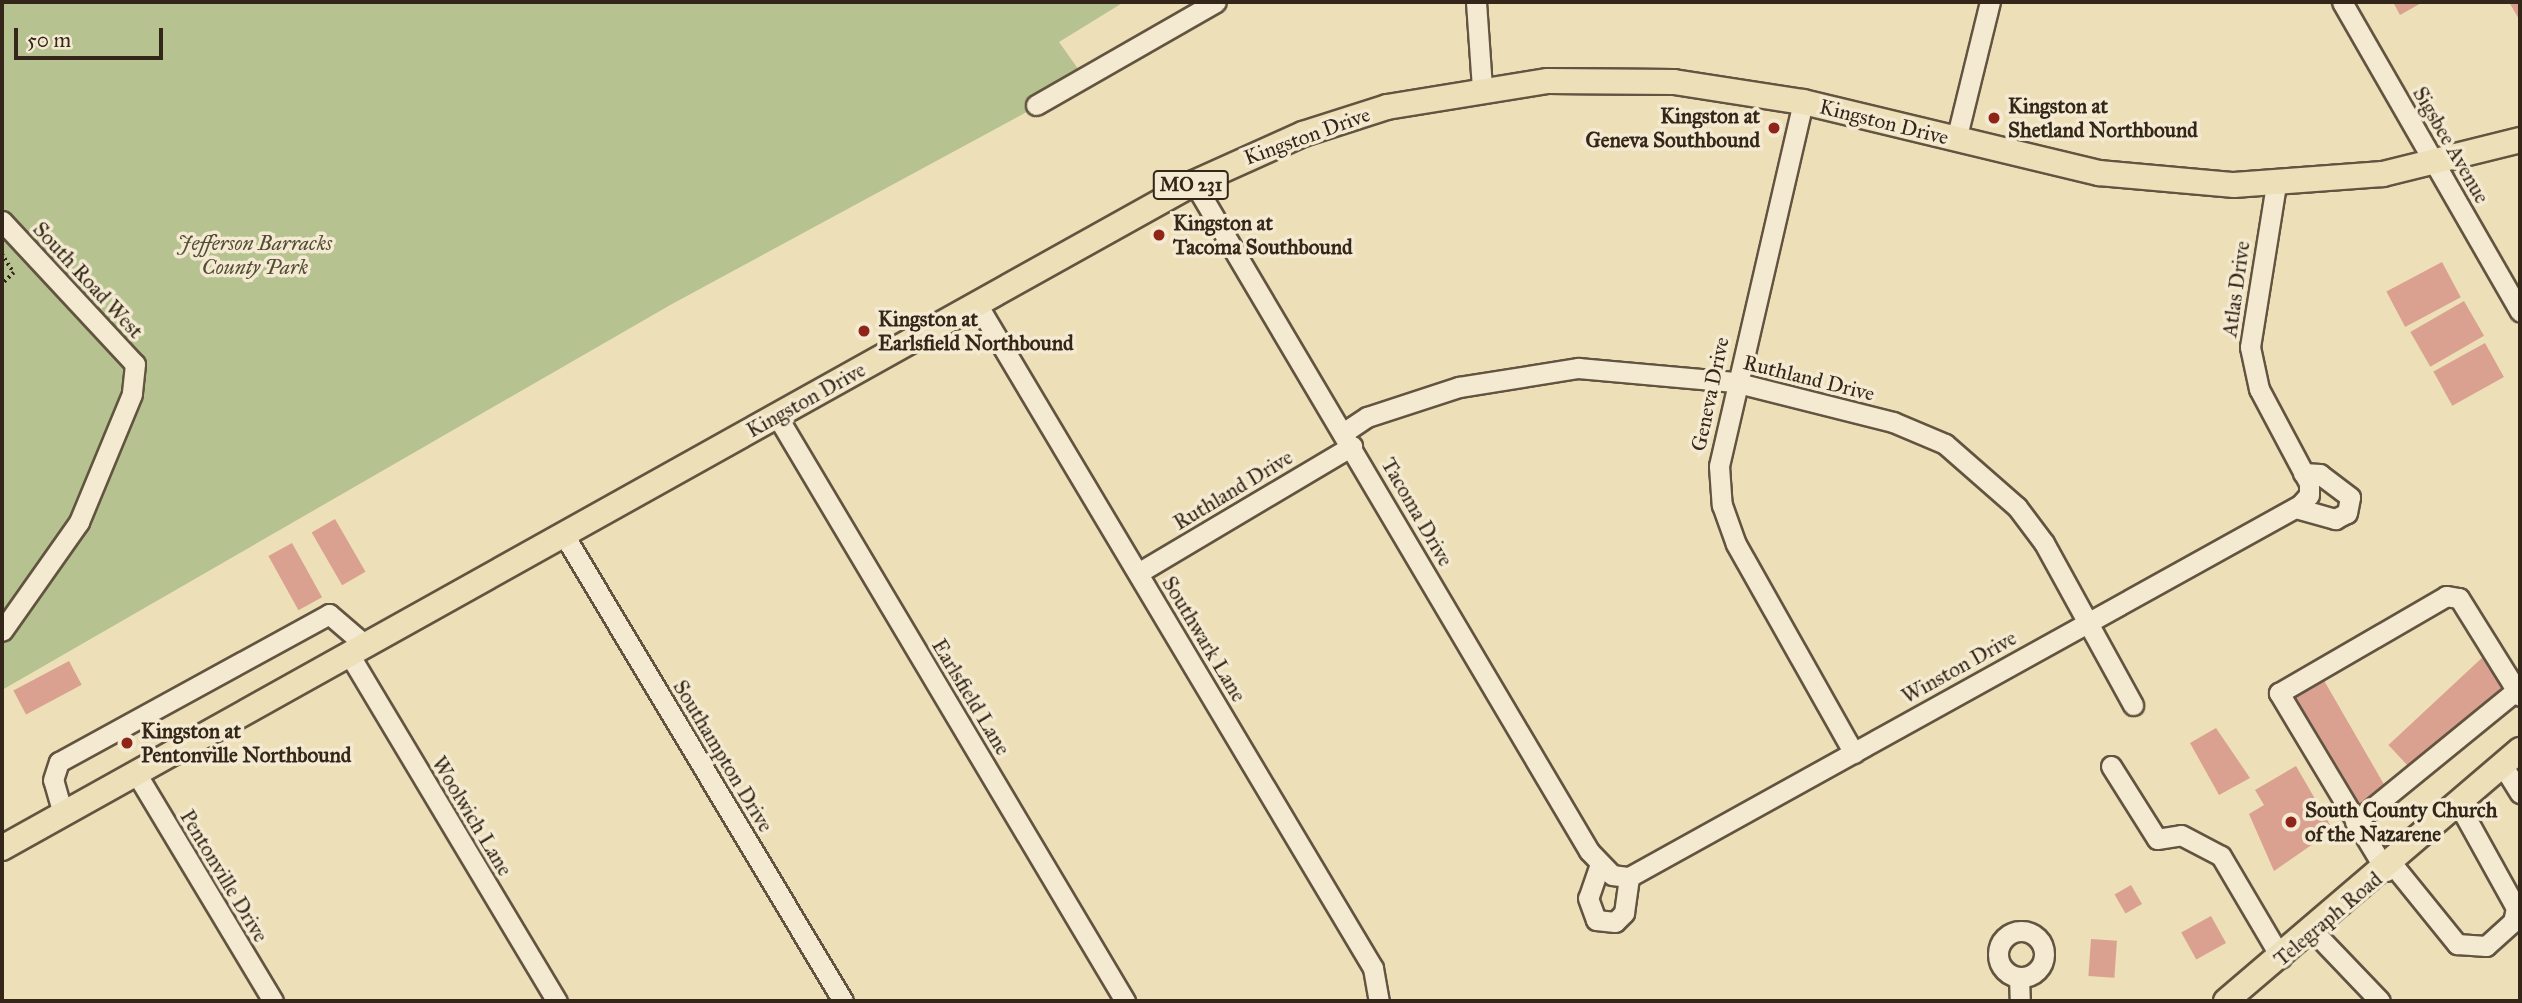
<!DOCTYPE html>
<html>
<head>
<meta charset="utf-8">
<style>
  body { margin:0 }
  #map { position:relative; width:2522px; height:1003px; overflow:hidden; background:#eddfb8; font-family:"IM FELL Great Primer",serif }
  div>[style] { position:absolute }
  [style*='--x'] { left:calc(var(--x)*1px); top:calc(var(--y)*1px); width:calc(var(--w)*1px); rotate:calc(var(--a)*1deg) }
  .green>* { inset:0; background:#b6c290 }
  .building>* { inset:0; background:#dba190; transform-origin:0 0 }
  .path>* { height:3.5px; margin-top:-1.75px; transform-origin:0; background:repeating-linear-gradient(90deg,#342618 0 2px,transparent 0 5.5px) }
  .roads { filter:drop-shadow(2px 0 #625440) drop-shadow(-2px 0 #625440) drop-shadow(0 2px #625440) drop-shadow(0 -2px #625440) }
  .minor>* { height:19px; margin:-9.5px; padding:0 9.5px; transform-origin:9.5px; border-radius:9.5px; background:#f3ead1 }
  .minor>.ring { margin:-9.5px; padding:0; box-sizing:content-box; background:none; border:19px solid #f3ead1; border-radius:50% }
  .major>* { height:24px; margin:-12px; padding:0 12px; transform-origin:12px; border-radius:12px; background:#eddfb8 }
  .dots>* { width:19px; height:19px; translate:-50% -50%; box-sizing:border-box; border:4px solid #f3ead1; border-radius:50% }
  span { translate:-50% -50%; white-space:nowrap; text-align:center; line-height:1.15; -webkit-text-stroke:7px #f3ead1; paint-order:stroke }
  .shield-label span { padding:2px 5px; background:#f3ead1; border:2px solid; border-radius:5px; -webkit-text-stroke-width:0 }
  .shield-label { font-size:19px; color:#342618; font-weight:700 }
  .poi-label { font-size:21px; color:#342618; font-weight:700 }
  .left { translate:0 -50%; text-align:left }
  .right { translate:-100% -50%; text-align:right }
  .street-label { font-size:21px; color:#342618 }
  .park-label { font-size:21px; color:#544d36; font-style:italic }
  .frame { position:absolute; inset:0; border:4px solid #342618; pointer-events:none }
  .scale { position:absolute; left:14px; top:28px; width:149px; height:32px; box-sizing:border-box; border:4px solid #342618; border-top:0; padding-left:9px; font-size:21px; line-height:24px; white-space:nowrap; color:#342618; -webkit-text-stroke:5px #f3ead1; paint-order:stroke }
</style>
</head>
<body>
<div id="map">
  <div class="green">
    <i style="clip-path:polygon(2px 2px,1124px 2px,1059px 42px,1086px 80px,672px 304px,2px 690px)"></i>
  </div>
  <div class="building">
    <i style="clip-path:polygon(2393px 2px,2423px 2px,2400px 15px)"></i>
    <i style="clip-path:polygon(2509px 2px,2520px 2px,2520px 21px)"></i>
    <i style="left:2442px;top:262px;width:40px;height:63px;rotate:62deg"></i>
    <i style="left:2464px;top:301px;width:40px;height:62px;rotate:60deg"></i>
    <i style="left:2485px;top:343px;width:39px;height:59px;rotate:61deg"></i>
    <i style="left:335px;top:519px;width:61px;height:27px;rotate:60deg"></i>
    <i style="left:292px;top:543px;width:62px;height:27px;rotate:61deg"></i>
    <i style="left:2485px;top:655px;width:35px;height:132px;rotate:47deg"></i>
    <i style="left:69px;top:661px;width:27px;height:63px;rotate:62deg"></i>
    <i style="left:2322px;top:677px;width:131px;height:37px;rotate:60deg"></i>
    <i style="clip-path:polygon(2216px 728px,2250px 778px,2219px 795px,2190px 743px)"></i>
    <i style="clip-path:polygon(2296px 766px,2333px 830px,2274px 871px,2249px 814px,2264px 805px,2255px 790px)"></i>
    <i style="left:2131px;top:885px;width:22px;height:19px;rotate:60deg"></i>
    <i style="left:2211px;top:916px;width:31px;height:34px;rotate:61deg"></i>
    <i style="left:2091px;top:939px;width:26px;height:37px;rotate:4deg"></i>
  </div>
  <div class="path">
    <i style="--x:2;--y:254;--w:22;--a:58"></i>
    <i style="--x:14;--y:273;--w:16;--a:137"></i>
  </div>
  <div class="roads">
    <div class="minor">
      <i style="--x:1476;--y:2;--w:86;--a:86"></i>
      <i style="--x:2342;--y:2;--w:357;--a:60.1"></i>
      <i style="--x:1803;--y:102;--w:374;--a:103"></i>
      <i style="--x:1719;--y:466;--w:39;--a:86"></i>
      <i style="--x:1722;--y:505;--w:41;--a:70.3"></i>
      <i style="--x:1736;--y:544;--w:240;--a:60.6"></i>
      <i style="--x:1036;--y:105;--w:207;--a:-29.8"></i>
      <i style="--x:1956;--y:140;--w:142;--a:-76.2"></i>
      <i style="--x:1194;--y:183;--w:776;--a:59.4"></i>
      <i style="--x:1589;--y:851;--w:33;--a:46"></i>
      <i style="--x:1612;--y:875;--w:17;--a:7"></i>
      <i style="--x:2;--y:221;--w:195;--a:47.1"></i>
      <i style="--x:135;--y:364;--w:30;--a:96"></i>
      <i style="--x:132;--y:394;--w:139;--a:112.5"></i>
      <i style="--x:79;--y:522;--w:133;--a:125.2"></i>
      <i style="--x:977;--y:304;--w:773;--a:59.19"></i>
      <i style="--x:1373;--y:968;--w:34;--a:80"></i>
      <i style="--x:777;--y:416;--w:681;--a:59.25"></i>
      <i style="--x:1343;--y:433;--w:29;--a:-34"></i>
      <i style="--x:1367;--y:417;--w:97;--a:-18.1"></i>
      <i style="--x:1459;--y:387;--w:121;--a:-9.1"></i>
      <i style="--x:1578;--y:368;--w:157;--a:5.1"></i>
      <i style="--x:1734;--y:382;--w:164;--a:14.1"></i>
      <i style="--x:1893;--y:422;--w:56;--a:22.9"></i>
      <i style="--x:1945;--y:444;--w:96;--a:41.2"></i>
      <i style="--x:2017;--y:507;--w:45;--a:53.1"></i>
      <i style="--x:2044;--y:543;--w:185;--a:61.2"></i>
      <i style="--x:2296;--y:508;--w:41;--a:15.8"></i>
      <i style="--x:2335;--y:519;--w:13;--a:-27"></i>
      <i style="--x:2347;--y:513;--w:16;--a:-79"></i>
      <i style="--x:2350;--y:497;--w:38;--a:-143"></i>
      <i style="--x:2320;--y:474;--w:17;--a:-177"></i>
      <i style="--x:564;--y:535;--w:543;--a:59.09"></i>
      <i style="--x:1138;--y:573;--w:249;--a:-30.7"></i>
      <i style="--x:349;--y:654;--w:405;--a:59.1"></i>
      <i style="--x:2111;--y:766;--w:86;--a:57.8"></i>
      <i style="--x:2157;--y:839;--w:24;--a:-9"></i>
      <i style="--x:2181;--y:835;--w:45;--a:27.7"></i>
      <i style="--x:2221;--y:856;--w:118;--a:59.5"></i>
      <i style="--x:2503;--y:766;--w:32;--a:58"></i>
      <i style="--x:136;--y:773;--w:266;--a:59"></i>
      <i style="--x:63;--y:814;--w:35;--a:-106"></i>
      <i style="--x:53;--y:780;--w:19;--a:-72"></i>
      <i style="--x:59;--y:762;--w:308;--a:-28.7"></i>
      <i style="--x:329;--y:614;--w:48;--a:40.7"></i>
      <i style="--x:2355;--y:822;--w:209;--a:-39.2"></i>
      <i style="--x:1600;--y:864;--w:36;--a:109"></i>
      <i style="--x:1588;--y:898;--w:23;--a:70"></i>
      <i style="--x:1596;--y:920;--w:19;--a:6"></i>
      <i style="--x:1615;--y:922;--w:13;--a:-45"></i>
      <i style="--x:1624;--y:913;--w:36;--a:-82"></i>
      <i style="--x:2393;--y:865;--w:102;--a:51"></i>
      <i style="--x:2457;--y:944;--w:29;--a:4"></i>
      <i style="--x:2486;--y:946;--w:36;--a:-42"></i>
      <i style="--x:2513;--y:922;--w:14;--a:-78"></i>
      <i style="--x:2516;--y:908;--w:115;--a:-119"></i>
      <i style="--x:2386;--y:871;--w:208;--a:-121"></i>
      <i style="--x:2279;--y:693;--w:193;--a:-30.1"></i>
      <i style="--x:2446;--y:596;--w:13;--a:9"></i>
      <i style="--x:2459;--y:598;--w:115;--a:58.1"></i>
      <i style="--x:1629;--y:877;--w:767;--a:-29"></i>
      <i style="--x:2300;--y:505;--w:13;--a:-48"></i>
      <i style="--x:2309;--y:495;--w:12;--a:-90"></i>
      <i style="--x:2309;--y:483;--w:106;--a:-118"></i>
      <i style="--x:2259;--y:389;--w:43;--a:-102.1"></i>
      <i style="--x:2250;--y:347;--w:165;--a:-80.9"></i>
      <i class="ring" style="left:1998px;top:931px;width:27px;height:27px"></i>
      <i style="--x:2314;--y:932;--w:95;--a:46.3"></i>
      <i style="--x:2019;--y:977;--w:24;--a:88"></i>
    </div>
    <div class="major">
      <i style="--x:2;--y:848;--w:1365;--a:-29.16"></i>
      <i style="--x:1194;--y:183;--w:120;--a:-24.2"></i>
      <i style="--x:1303;--y:134;--w:88;--a:-17.8"></i>
      <i style="--x:1387;--y:107;--w:163;--a:-9.2"></i>
      <i style="--x:1548;--y:81;--w:126;--a:0.5"></i>
      <i style="--x:1674;--y:82;--w:131;--a:8.8"></i>
      <i style="--x:1803;--y:102;--w:304;--a:13.5"></i>
      <i style="--x:2099;--y:173;--w:136;--a:5.1"></i>
      <i style="--x:2234;--y:185;--w:149;--a:-4.2"></i>
      <i style="--x:2383;--y:174;--w:141;--a:-13.9"></i>
      <i style="--x:2226;--y:1001;--w:387;--a:-40.5"></i>
    </div>
  </div>
  <div class="dots">
    <i style="left:1994px;top:118px;background:#8f2418"></i>
    <i style="left:1774px;top:128px;background:#8f2418"></i>
    <i style="left:1159px;top:235px;background:#8f2418"></i>
    <i style="left:864px;top:331px;background:#8f2418"></i>
    <i style="left:127px;top:743px;background:#8f2418"></i>
    <i style="left:2291px;top:822px;background:#8f2418"></i>
  </div>
  <div class="shield-label">
    <span style="left:1191px;top:185px">MO 231</span>
  </div>
  <div class="poi-label">
    <span class="left" style="left:2008px;top:118px">Kingston at<br>Shetland Northbound</span>
    <span class="right" style="left:1760px;top:128px">Kingston at<br>Geneva Southbound</span>
    <span class="left" style="left:1173px;top:235px">Kingston at<br>Tacoma Southbound</span>
    <span class="left" style="left:878px;top:331px">Kingston at<br>Earlsfield Northbound</span>
    <span class="left" style="left:141px;top:743px">Kingston at<br>Pentonville Northbound</span>
    <span class="left" style="left:2305px;top:822px">South County Church<br>of the Nazarene</span>
  </div>
  <div class="street-label">
    <span style="left:1884px;top:122px;rotate:14deg">Kingston Drive</span>
    <span style="left:1307px;top:136px;rotate:-20deg">Kingston Drive</span>
    <span style="left:2451px;top:145px;rotate:60deg">Sigsbee Avenue</span>
    <span style="left:88px;top:280px;rotate:47deg">South Road West</span>
    <span style="left:2236px;top:289px;rotate:-82deg">Atlas Drive</span>
    <span style="left:1809px;top:378px;rotate:14deg">Ruthland Drive</span>
    <span style="left:1710px;top:394px;rotate:-78deg">Geneva Drive</span>
    <span style="left:806px;top:400px;rotate:-29deg">Kingston Drive</span>
    <span style="left:1233px;top:490px;rotate:-31deg">Ruthland Drive</span>
    <span style="left:1417px;top:512px;rotate:60deg">Tacoma Drive</span>
    <span style="left:1204px;top:639px;rotate:59deg">Southwark Lane</span>
    <span style="left:1959px;top:667px;rotate:-29deg">Winston Drive</span>
    <span style="left:971px;top:697px;rotate:59deg">Earlsfield Lane</span>
    <span style="left:723px;top:756px;rotate:59deg">Southampton Drive</span>
    <span style="left:472px;top:816px;rotate:59deg">Woolwich Lane</span>
    <span style="left:224px;top:876px;rotate:59deg">Pentonville Drive</span>
    <span style="left:2328px;top:919px;rotate:-40deg">Telegraph Road</span>
  </div>
  <div class="park-label">
    <span style="left:255px;top:255px">Jefferson Barracks<br>County Park</span>
  </div>
  <div class="frame"></div>
  <div class="scale">50 m</div>
</div>
</body>
</html>
